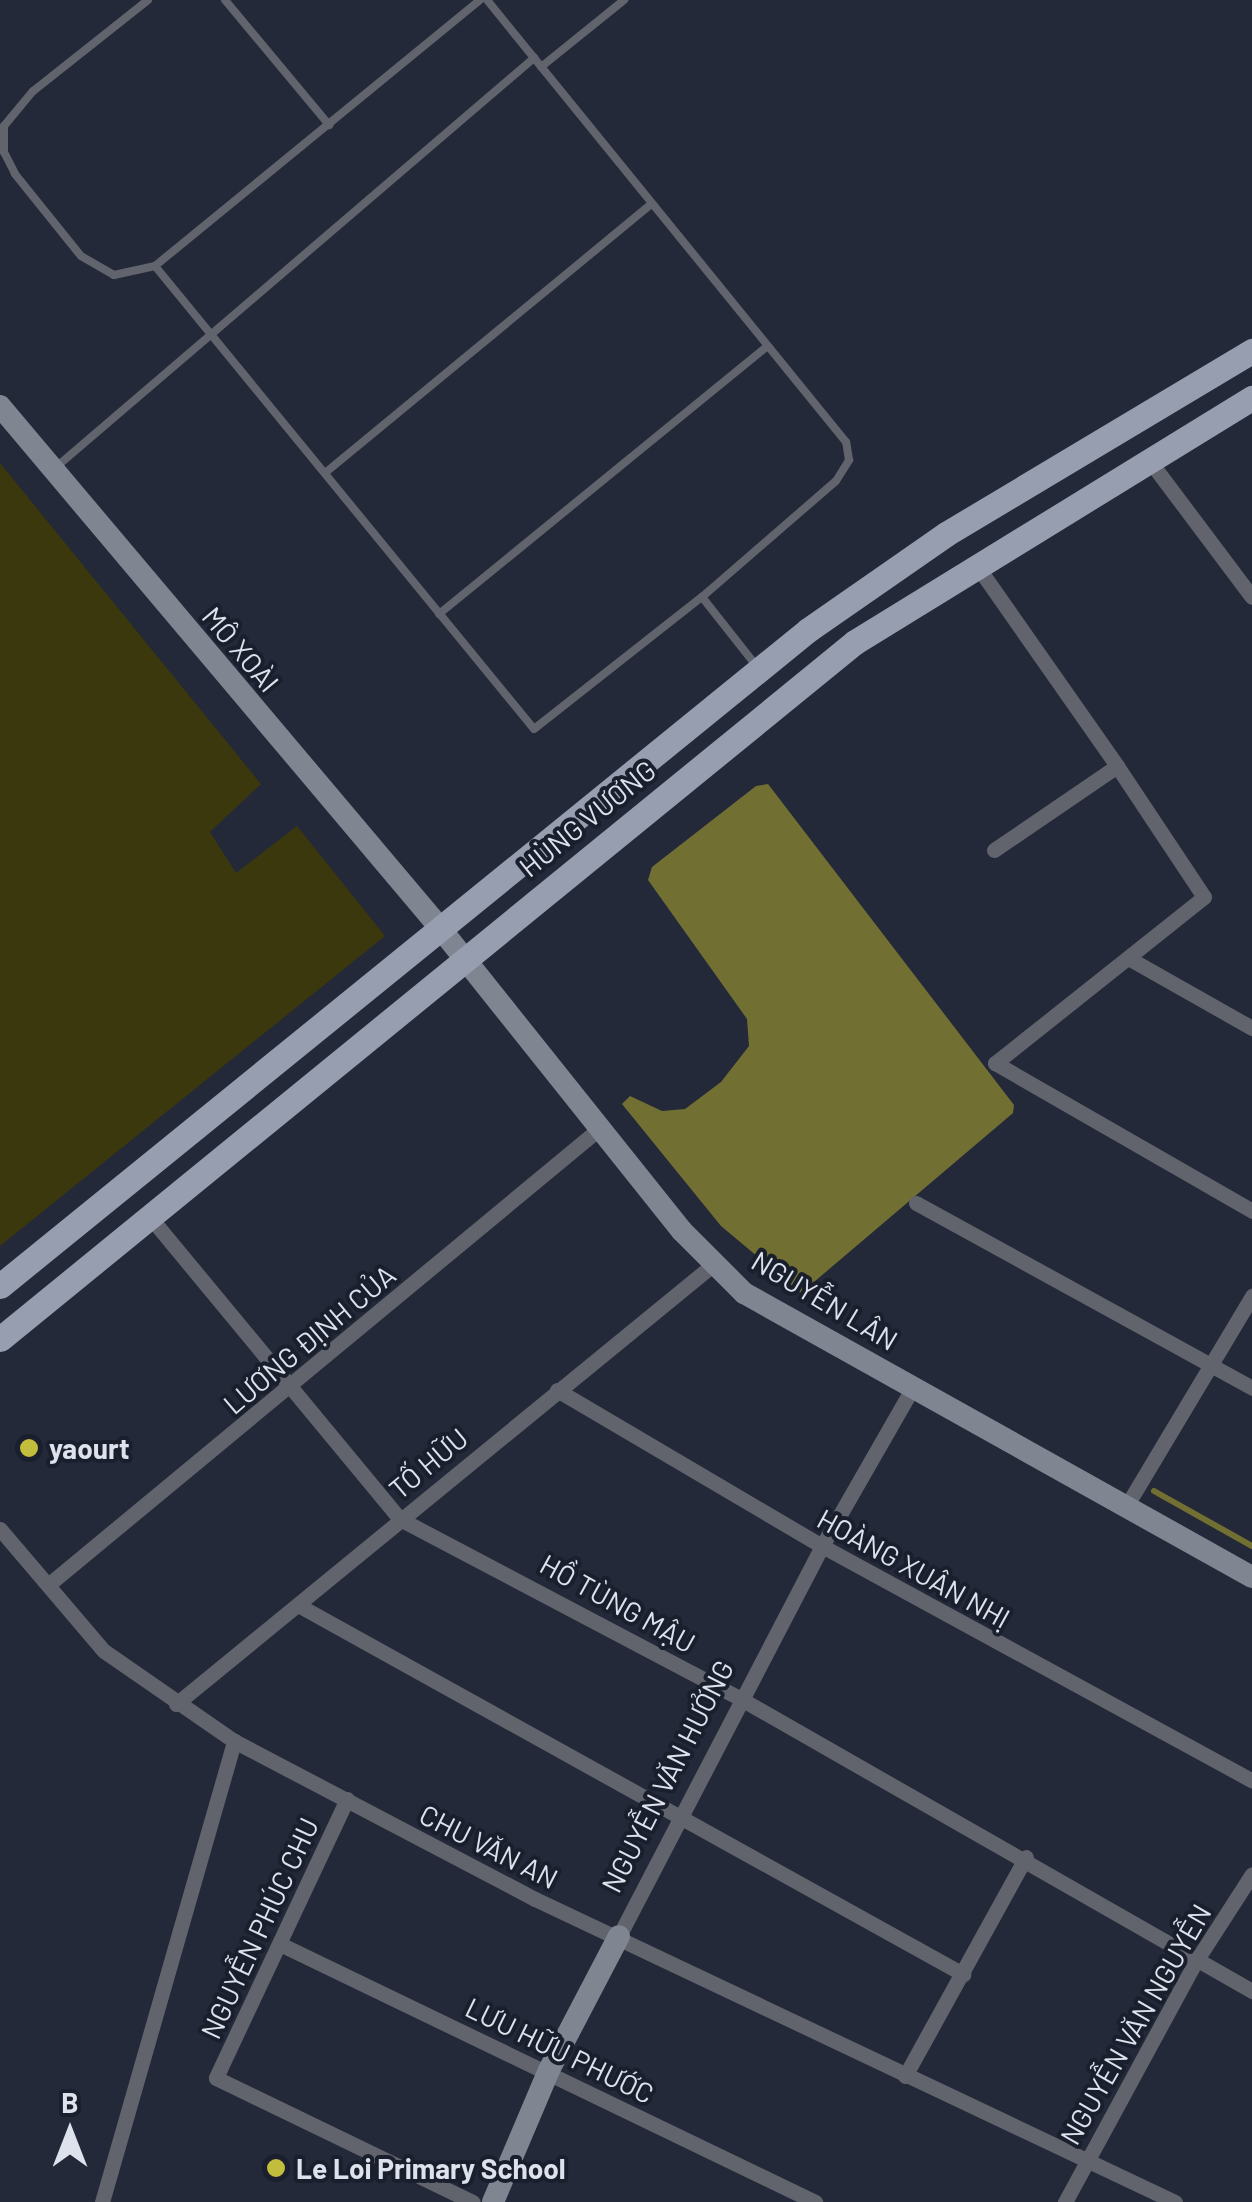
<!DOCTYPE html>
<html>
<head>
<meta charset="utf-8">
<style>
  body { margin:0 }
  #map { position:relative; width:1252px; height:2202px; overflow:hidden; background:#232938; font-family:Barlow,sans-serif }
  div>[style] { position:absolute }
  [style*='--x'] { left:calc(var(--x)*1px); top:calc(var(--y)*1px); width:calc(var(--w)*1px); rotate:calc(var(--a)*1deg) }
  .green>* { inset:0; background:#3a380c }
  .water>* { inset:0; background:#726f32 }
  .stream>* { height:6px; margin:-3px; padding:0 3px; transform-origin:3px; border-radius:3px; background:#726f32 }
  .lane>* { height:8px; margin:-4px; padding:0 4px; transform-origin:4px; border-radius:4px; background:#61646c }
  .street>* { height:15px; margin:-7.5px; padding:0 7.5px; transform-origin:7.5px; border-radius:7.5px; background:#61646c }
  .secondary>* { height:22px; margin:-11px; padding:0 11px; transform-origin:11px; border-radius:11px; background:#808592 }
  .primary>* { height:25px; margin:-12.5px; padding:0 12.5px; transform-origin:12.5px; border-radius:12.5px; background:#979eaf }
  .dots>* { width:28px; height:28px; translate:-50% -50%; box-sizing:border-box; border:5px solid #1a1f2e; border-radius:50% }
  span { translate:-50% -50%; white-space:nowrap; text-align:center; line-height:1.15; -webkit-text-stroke:8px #1a1f2e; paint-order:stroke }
  .street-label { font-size:28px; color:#dee2ed }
  .poi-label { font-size:28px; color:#dee2ed; font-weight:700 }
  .left { translate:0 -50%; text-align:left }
  .north { position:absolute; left:20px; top:2082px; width:100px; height:100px; -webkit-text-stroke:8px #1a1f2e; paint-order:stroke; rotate:0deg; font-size:28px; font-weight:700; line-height:40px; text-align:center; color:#dee2ed }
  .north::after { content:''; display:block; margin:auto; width:35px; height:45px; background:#dee2ed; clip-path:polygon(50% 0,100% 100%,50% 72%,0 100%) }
</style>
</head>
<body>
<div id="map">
  <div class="green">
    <i style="clip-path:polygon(0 463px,261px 784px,210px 832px,236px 873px,297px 826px,385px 936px,0 1246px)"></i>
  </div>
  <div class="water">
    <i style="clip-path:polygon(768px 784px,1014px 1105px,1013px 1113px,801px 1293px,721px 1226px,622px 1104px,630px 1096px,662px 1111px,685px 1109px,721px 1082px,749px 1046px,747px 1019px,648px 880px,652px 867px,756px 786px)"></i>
  </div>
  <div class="stream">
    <i style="--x:1154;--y:1491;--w:112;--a:29.3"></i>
  </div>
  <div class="lane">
    <i style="--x:148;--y:0;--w:147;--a:141.6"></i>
    <i style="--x:33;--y:91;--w:45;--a:129.6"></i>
    <i style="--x:4;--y:126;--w:26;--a:90"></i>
    <i style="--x:4;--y:152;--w:25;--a:63"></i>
    <i style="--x:15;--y:174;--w:105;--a:51.2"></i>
    <i style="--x:81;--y:256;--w:38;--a:30"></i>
    <i style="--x:114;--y:275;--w:42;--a:-12.4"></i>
    <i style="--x:155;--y:266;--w:420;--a:-39.3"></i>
    <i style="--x:225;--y:0;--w:163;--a:50.2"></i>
    <i style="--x:541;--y:67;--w:107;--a:-38.9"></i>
    <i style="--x:155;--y:266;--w:598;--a:50.7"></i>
    <i style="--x:534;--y:729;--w:214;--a:-38.2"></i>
    <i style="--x:702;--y:597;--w:177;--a:-40.9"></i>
    <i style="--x:836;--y:481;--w:25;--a:-58"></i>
    <i style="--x:849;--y:460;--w:18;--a:-99"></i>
    <i style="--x:846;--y:442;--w:569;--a:-129.08"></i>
    <i style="--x:55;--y:468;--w:631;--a:-40.56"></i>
    <i style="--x:325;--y:473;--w:423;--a:-39.5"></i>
    <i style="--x:702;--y:597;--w:85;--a:51.7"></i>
    <i style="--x:439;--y:614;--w:424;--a:-39.2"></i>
  </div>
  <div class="street">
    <i style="--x:1149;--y:460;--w:171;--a:53.1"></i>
    <i style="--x:975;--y:563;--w:248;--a:55"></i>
    <i style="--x:994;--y:850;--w:149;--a:-34.3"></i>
    <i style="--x:1117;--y:766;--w:157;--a:56.4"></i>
    <i style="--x:1204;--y:897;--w:267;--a:141.5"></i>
    <i style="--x:995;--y:1063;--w:297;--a:29.9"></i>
    <i style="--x:1130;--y:959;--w:140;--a:29.5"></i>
    <i style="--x:916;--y:1203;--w:384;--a:28.8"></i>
    <i style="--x:150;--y:1217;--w:392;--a:50.4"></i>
    <i style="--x:400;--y:1519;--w:386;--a:27.8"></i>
    <i style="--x:741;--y:1699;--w:589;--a:29.74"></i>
    <i style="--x:557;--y:1390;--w:308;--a:30.5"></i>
    <i style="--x:822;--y:1546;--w:490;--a:28.6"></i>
    <i style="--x:1127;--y:1505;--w:244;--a:-59.1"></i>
    <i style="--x:0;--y:1529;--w:160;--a:49.6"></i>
    <i style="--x:104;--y:1651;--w:158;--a:34.7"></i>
    <i style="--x:234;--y:1741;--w:340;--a:27.7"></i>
    <i style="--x:535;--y:1899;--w:708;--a:25.33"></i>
    <i style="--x:48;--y:1585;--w:717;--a:-39.62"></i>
    <i style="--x:298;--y:1605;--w:761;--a:29.03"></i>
    <i style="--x:176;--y:1704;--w:696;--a:-39.29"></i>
    <i style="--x:347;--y:1799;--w:308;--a:115.2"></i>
    <i style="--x:216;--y:2078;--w:285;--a:25.8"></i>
    <i style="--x:619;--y:1936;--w:440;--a:-62.5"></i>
    <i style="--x:822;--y:1546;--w:183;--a:-60.2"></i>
    <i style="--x:282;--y:1945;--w:592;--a:25.74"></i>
    <i style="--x:905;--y:2076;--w:250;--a:-61.1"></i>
    <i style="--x:102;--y:2202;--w:480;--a:-74"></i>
    <i style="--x:1065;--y:2202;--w:274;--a:-61.5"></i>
    <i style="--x:1196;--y:1961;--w:103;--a:-57.2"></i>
  </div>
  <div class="secondary">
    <i style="--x:0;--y:406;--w:683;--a:49.87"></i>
    <i style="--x:440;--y:928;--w:388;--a:51.4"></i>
    <i style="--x:682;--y:1231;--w:88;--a:45"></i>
    <i style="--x:744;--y:1293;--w:582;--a:29.21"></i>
    <i style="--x:493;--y:2202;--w:143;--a:-67"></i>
    <i style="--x:549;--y:2070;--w:151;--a:-62.4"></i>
  </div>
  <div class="primary">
    <i style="--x:0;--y:1286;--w:1041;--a:-39.07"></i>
    <i style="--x:808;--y:630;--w:168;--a:-34.8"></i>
    <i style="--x:946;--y:534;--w:357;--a:-30.9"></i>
    <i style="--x:0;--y:1339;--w:1103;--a:-39.19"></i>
    <i style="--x:855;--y:642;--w:466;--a:-31.6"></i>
  </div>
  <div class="dots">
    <i style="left:29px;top:1448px;background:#c3bd3e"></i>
    <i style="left:276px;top:2168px;background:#c3bd3e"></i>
  </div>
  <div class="street-label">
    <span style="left:241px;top:649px;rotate:50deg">MÔ XOÀI</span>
    <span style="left:587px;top:818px;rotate:-39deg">HÙNG VƯƠNG</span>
    <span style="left:825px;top:1300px;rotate:31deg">NGUYỄN LÂN</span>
    <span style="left:309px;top:1339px;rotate:-40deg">LƯƠNG ĐỊNH CỦA</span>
    <span style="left:428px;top:1463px;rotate:-40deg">TỐ HỮU</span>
    <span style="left:914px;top:1568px;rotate:29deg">HOÀNG XUÂN NHỊ</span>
    <span style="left:618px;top:1603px;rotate:29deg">HỒ TÙNG MẬU</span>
    <span style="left:667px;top:1776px;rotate:-63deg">NGUYỄN VĂN HƯỞNG</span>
    <span style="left:489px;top:1846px;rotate:27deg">CHU VĂN AN</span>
    <span style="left:259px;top:1928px;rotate:-65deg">NGUYỄN PHÚC CHU</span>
    <span style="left:1135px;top:2024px;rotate:-60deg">NGUYỄN VĂN NGUYỄN</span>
    <span style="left:560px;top:2050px;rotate:26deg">LƯU HỮU PHƯỚC</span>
  </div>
  <div class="poi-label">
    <span class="left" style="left:49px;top:1448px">yaourt</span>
    <span class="left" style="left:296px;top:2168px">Le Loi Primary School</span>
  </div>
  <div class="north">B</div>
</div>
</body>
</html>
